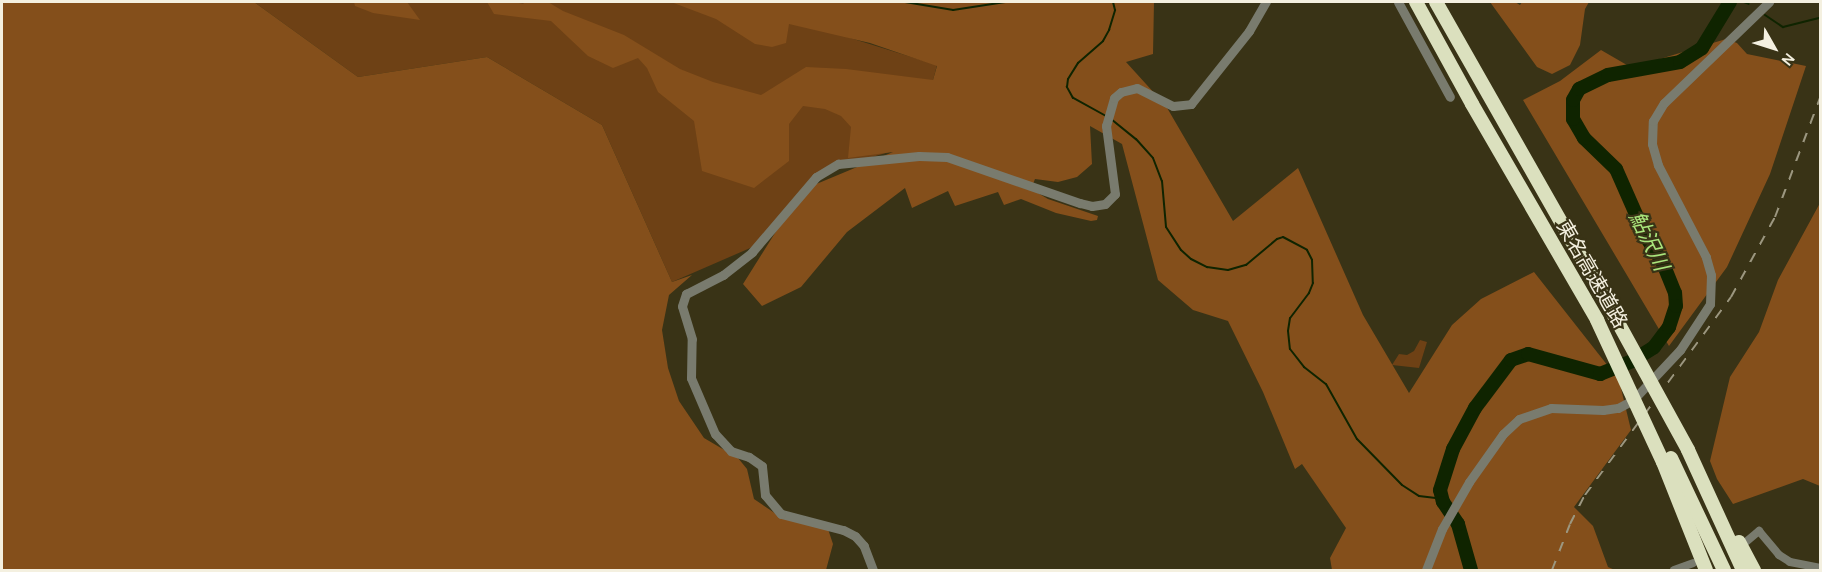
<!DOCTYPE html>
<html>
<head>
<meta charset="utf-8">
<style>
  body { margin:0 }
  #map { position:relative; width:1822px; height:572px; overflow:hidden; background:#393316; font-family:Karla,"Noto Sans JP",sans-serif }
  div>[style] { position:absolute }
  [style*='--x'] { left:calc(var(--x)*1px); top:calc(var(--y)*1px); width:calc(var(--w)*1px); rotate:calc(var(--a)*1deg) }
  .green>* { inset:0; background:#6e4115 }
  .forest>* { inset:0; background:#844f1b }
  .stream>* { height:2px; margin:-1px; padding:0 1px; transform-origin:1px; border-radius:1px; background:#0f2400 }
  .river>* { height:14px; margin:-7px; padding:0 7px; transform-origin:7px; border-radius:7px; background:#0f2400 }
  .minor>* { height:8px; margin:-4px; padding:0 4px; transform-origin:4px; border-radius:4px; background:#797b6e }
  .tertiary>* { height:9px; margin:-4.5px; padding:0 4.5px; transform-origin:4.5px; border-radius:4.5px; background:#797b6e }
  .motorway>* { height:14px; margin:-7px; padding:0 7px; transform-origin:7px; border-radius:7px; background:#dbe0be }
  .rail>* { height:2px; margin-top:-1px; transform-origin:0; background:repeating-linear-gradient(90deg,#9c9780 0 10px,transparent 0 20px) }
  .motorway-bridge>* { height:14px; margin:-7px; padding:0 7px; transform-origin:7px; border-radius:7px; background:#dbe0be }
  span { translate:-50% -50%; white-space:nowrap; text-align:center; line-height:1.15; -webkit-text-stroke:4.5px #393316; paint-order:stroke }
  .street-label { font-size:20px; color:#f4f0e0 }
  .water-label { font-size:21px; color:#aae67c; font-style:italic }
  .frame { position:absolute; inset:0; border:3px solid #f4f0e0; pointer-events:none }
  .north { position:absolute; left:1744px; top:18px; width:60px; height:60px; -webkit-text-stroke:4px #393316; paint-order:stroke; rotate:129deg; font-size:16px; font-weight:700; line-height:24px; text-align:center; color:#f4f0e0 }
  .north::after { content:''; display:block; margin:auto; width:21px; height:27px; background:#f4f0e0; clip-path:polygon(50% 0,100% 100%,50% 72%,0 100%) }
</style>
</head>
<body>
<div id="map">
  <div class="green">
    <i style="clip-path:polygon(254px 2px,735px 2px,937px 65px,916px 144px,815px 174px,764px 242px,672px 282px,602px 125px,487px 57px,358px 77px)"></i>
    <i style="clip-path:polygon(1420px 340px,1427px 342px,1419px 368px,1392px 365px,1399px 354px,1407px 355px,1414px 351px)"></i>
  </div>
  <div class="forest">
    <i style="clip-path:polygon(2px 2px,254px 2px,358px 77px,487px 57px,602px 125px,672px 282px,692px 275px,669px 295px,662px 330px,668px 368px,679px 401px,704px 438px,738px 458px,747px 469px,754px 499px,782px 518px,828px 529px,833px 544px,826px 570px,2px 570px)"></i>
    <i style="clip-path:polygon(354px 2px,407px 2px,420px 20px,373px 13px,355px 6px)"></i>
    <i style="clip-path:polygon(487px 2px,515px 2px,523px 4px,525px 2px,548px 2px,563px 11px,624px 35px,680px 69px,713px 82px,761px 95px,806px 67px,846px 69px,933px 80px,937px 66px,870px 43px,789px 24px,786px 43px,772px 47px,755px 44px,716px 19px,671px 2px,1154px 2px,1153px 54px,1126px 62px,1166px 106px,1233px 221px,1298px 168px,1363px 315px,1409px 393px,1452px 325px,1481px 299px,1534px 272px,1619px 380px,1631px 430px,1574px 507px,1593px 526px,1608px 567px,1615px 570px,1332px 570px,1330px 558px,1346px 528px,1302px 464px,1295px 469px,1263px 392px,1228px 321px,1193px 310px,1158px 280px,1122px 144px,1090px 126px,1092px 164px,1077px 177px,1058px 182px,1035px 179px,1031px 189px,1048px 199px,1098px 216px,1097px 220px,1091px 221px,1056px 213px,1021px 199px,1004px 205px,998px 192px,955px 206px,948px 191px,912px 208px,905px 188px,847px 232px,801px 287px,762px 306px,743px 284px,802px 190px,893px 152px,848px 158px,851px 127px,841px 116px,825px 109px,803px 106px,789px 124px,789px 161px,754px 188px,702px 171px,694px 121px,658px 92px,647px 68px,638px 58px,613px 68px,588px 56px,551px 21px,494px 14px)"></i>
    <i style="clip-path:polygon(1490px 2px,1515px 2px,1520px 5px,1522px 2px,1589px 2px,1585px 9px,1580px 45px,1570px 65px,1552px 74px,1537px 67px)"></i>
    <i style="clip-path:polygon(1726px 39px,1737px 43px,1747px 54px,1806px 66px,1770px 174px,1727px 267px,1669px 346px,1523px 100px,1560px 81px,1601px 50px,1639px 72px,1650px 62px)"></i>
    <i style="clip-path:polygon(1820px 203px,1820px 486px,1803px 479px,1733px 504px,1717px 479px,1710px 461px,1730px 377px,1759px 332px,1778px 280px)"></i>
  </div>
  <div class="stream">
    <i style="--x:905;--y:2;--w:49;--a:9.5"></i>
    <i style="--x:953;--y:10;--w:53;--a:-8.7"></i>
    <i style="--x:1744;--y:2;--w:5;--a:22"></i>
    <i style="--x:1765;--y:15;--w:22;--a:34"></i>
    <i style="--x:1783;--y:27;--w:38;--a:-14"></i>
    <i style="--x:1106;--y:116;--w:38;--a:-151"></i>
    <i style="--x:1073;--y:98;--w:13;--a:-119"></i>
    <i style="--x:1067;--y:87;--w:8;--a:-83"></i>
    <i style="--x:1068;--y:79;--w:19;--a:-58"></i>
    <i style="--x:1078;--y:63;--w:33;--a:-41"></i>
    <i style="--x:1103;--y:41;--w:13;--a:-61"></i>
    <i style="--x:1109;--y:30;--w:21;--a:-73"></i>
    <i style="--x:1115;--y:10;--w:8;--a:-104"></i>
    <i style="--x:1111;--y:119;--w:32;--a:39"></i>
    <i style="--x:1136;--y:139;--w:25;--a:48"></i>
    <i style="--x:1153;--y:158;--w:25;--a:69"></i>
    <i style="--x:1162;--y:181;--w:46;--a:85"></i>
    <i style="--x:1166;--y:227;--w:27;--a:57"></i>
    <i style="--x:1181;--y:250;--w:13;--a:42"></i>
    <i style="--x:1191;--y:259;--w:18;--a:27"></i>
    <i style="--x:1207;--y:267;--w:21;--a:8"></i>
    <i style="--x:1228;--y:270;--w:19;--a:-16"></i>
    <i style="--x:1246;--y:265;--w:40;--a:-40"></i>
    <i style="--x:1277;--y:239;--w:6;--a:-18"></i>
    <i style="--x:1283;--y:237;--w:27;--a:28"></i>
    <i style="--x:1307;--y:250;--w:11;--a:63"></i>
    <i style="--x:1312;--y:260;--w:23;--a:88"></i>
    <i style="--x:1313;--y:283;--w:11;--a:112"></i>
    <i style="--x:1309;--y:293;--w:31;--a:127"></i>
    <i style="--x:1290;--y:318;--w:13;--a:99"></i>
    <i style="--x:1288;--y:331;--w:18;--a:84"></i>
    <i style="--x:1290;--y:349;--w:23;--a:52"></i>
    <i style="--x:1304;--y:367;--w:28;--a:38"></i>
    <i style="--x:1326;--y:384;--w:63;--a:60.6"></i>
    <i style="--x:1357;--y:439;--w:64;--a:45.6"></i>
    <i style="--x:1402;--y:485;--w:20;--a:33"></i>
    <i style="--x:1419;--y:496;--w:23;--a:7"></i>
  </div>
  <div class="river">
    <i style="--x:1471;--y:570;--w:48;--a:-105.8"></i>
    <i style="--x:1458;--y:524;--w:27;--a:-124"></i>
    <i style="--x:1443;--y:502;--w:12;--a:-104"></i>
    <i style="--x:1440;--y:490;--w:43;--a:-72.4"></i>
    <i style="--x:1453;--y:449;--w:47;--a:-61.8"></i>
    <i style="--x:1475;--y:408;--w:60;--a:-53.1"></i>
    <i style="--x:1511;--y:360;--w:18;--a:-19"></i>
    <i style="--x:1528;--y:354;--w:75;--a:15.5"></i>
    <i style="--x:1600;--y:374;--w:35;--a:-22"></i>
    <i style="--x:1632;--y:361;--w:26;--a:-32"></i>
    <i style="--x:1654;--y:347;--w:25;--a:-53"></i>
    <i style="--x:1669;--y:327;--w:22;--a:-72"></i>
    <i style="--x:1676;--y:306;--w:13;--a:-94"></i>
    <i style="--x:1675;--y:293;--w:32;--a:-112"></i>
    <i style="--x:1663;--y:263;--w:31;--a:-123"></i>
    <i style="--x:1646;--y:237;--w:74;--a:-113.8"></i>
    <i style="--x:1616;--y:169;--w:45;--a:-135.9"></i>
    <i style="--x:1584;--y:138;--w:22;--a:-120"></i>
    <i style="--x:1573;--y:119;--w:19;--a:-90"></i>
    <i style="--x:1573;--y:100;--w:13;--a:-61"></i>
    <i style="--x:1579;--y:89;--w:32;--a:-26"></i>
    <i style="--x:1608;--y:75;--w:73;--a:-10.2"></i>
    <i style="--x:1680;--y:62;--w:26;--a:-32"></i>
    <i style="--x:1702;--y:48;--w:54;--a:-58.7"></i>
  </div>
  <div class="minor">
    <i style="--x:1747;--y:541;--w:16;--a:-40"></i>
    <i style="--x:1759;--y:531;--w:31;--a:50"></i>
    <i style="--x:1779;--y:555;--w:13;--a:32"></i>
    <i style="--x:1790;--y:562;--w:31;--a:11"></i>
    <i style="--x:1674;--y:570;--w:20;--a:-20"></i>
  </div>
  <div class="tertiary">
    <i style="--x:1398;--y:2;--w:108;--a:61.3"></i>
    <i style="--x:873;--y:570;--w:26;--a:-111"></i>
    <i style="--x:864;--y:546;--w:13;--a:-132"></i>
    <i style="--x:855;--y:536;--w:13;--a:-153"></i>
    <i style="--x:843;--y:530;--w:64;--a:-165.5"></i>
    <i style="--x:781;--y:514;--w:25;--a:-130"></i>
    <i style="--x:765;--y:495;--w:29;--a:-96"></i>
    <i style="--x:762;--y:466;--w:16;--a:-145"></i>
    <i style="--x:749;--y:457;--w:19;--a:-162"></i>
    <i style="--x:731;--y:451;--w:23;--a:-133"></i>
    <i style="--x:715;--y:434;--w:61;--a:-113.2"></i>
    <i style="--x:691;--y:378;--w:39;--a:-89"></i>
    <i style="--x:692;--y:339;--w:34;--a:-107"></i>
    <i style="--x:682;--y:306;--w:13;--a:-72"></i>
    <i style="--x:686;--y:294;--w:42;--a:-27.2"></i>
    <i style="--x:723;--y:275;--w:37;--a:-38"></i>
    <i style="--x:752;--y:252;--w:99;--a:-49.5"></i>
    <i style="--x:816;--y:177;--w:26;--a:-31"></i>
    <i style="--x:838;--y:164;--w:81;--a:-5.6"></i>
    <i style="--x:919;--y:156;--w:28;--a:2"></i>
    <i style="--x:947;--y:157;--w:141;--a:19.1"></i>
    <i style="--x:1080;--y:203;--w:12;--a:14"></i>
    <i style="--x:1092;--y:206;--w:13;--a:-9"></i>
    <i style="--x:1105;--y:204;--w:14;--a:-45"></i>
    <i style="--x:1115;--y:194;--w:69;--a:-97.5"></i>
    <i style="--x:1106;--y:126;--w:29;--a:-74"></i>
    <i style="--x:1114;--y:98;--w:9;--a:-41"></i>
    <i style="--x:1121;--y:92;--w:16;--a:-14"></i>
    <i style="--x:1137;--y:88;--w:40;--a:26.6"></i>
    <i style="--x:1173;--y:106;--w:18;--a:-6"></i>
    <i style="--x:1191;--y:104;--w:93;--a:-51.5"></i>
    <i style="--x:1249;--y:31;--w:34;--a:-60"></i>
    <i style="--x:1426;--y:570;--w:44;--a:-68.7"></i>
    <i style="--x:1442;--y:529;--w:54;--a:-60.1"></i>
    <i style="--x:1469;--y:482;--w:59;--a:-54.7"></i>
    <i style="--x:1503;--y:434;--w:22;--a:-43"></i>
    <i style="--x:1519;--y:419;--w:34;--a:-19"></i>
    <i style="--x:1551;--y:408;--w:52;--a:2.2"></i>
    <i style="--x:1603;--y:410;--w:15;--a:-8"></i>
    <i style="--x:1618;--y:408;--w:17;--a:-28"></i>
    <i style="--x:1633;--y:400;--w:69;--a:-46.8"></i>
    <i style="--x:1680;--y:350;--w:55;--a:-56.9"></i>
    <i style="--x:1710;--y:304;--w:29;--a:-88"></i>
    <i style="--x:1711;--y:275;--w:19;--a:-106"></i>
    <i style="--x:1706;--y:257;--w:104;--a:-117.6"></i>
    <i style="--x:1658;--y:165;--w:22;--a:-106"></i>
    <i style="--x:1652;--y:144;--w:23;--a:-88"></i>
    <i style="--x:1653;--y:121;--w:21;--a:-59"></i>
    <i style="--x:1664;--y:103;--w:146;--a:-43.9"></i>
  </div>
  <div class="motorway">
    <i style="--x:1416;--y:2;--w:116;--a:61.2"></i>
    <i style="--x:1472;--y:104;--w:250;--a:59.9"></i>
    <i style="--x:1436;--y:2;--w:362;--a:60.4"></i>
    <i style="--x:1688;--y:450;--w:132;--a:65.4"></i>
    <i style="--x:1671;--y:458;--w:124;--a:64.7"></i>
    <i style="--x:1663;--y:462;--w:116;--a:68.3"></i>
    <i style="--x:1739;--y:542;--w:32;--a:62"></i>
  </div>
  <div class="rail">
    <i style="--x:1552;--y:570;--w:49;--a:-68.6"></i>
    <i style="--x:1570;--y:524;--w:33;--a:-63"></i>
    <i style="--x:1585;--y:495;--w:246;--a:-53.6"></i>
    <i style="--x:1731;--y:297;--w:91;--a:-61.2"></i>
    <i style="--x:1775;--y:217;--w:127;--a:-69.3"></i>
  </div>
  <div class="motorway-bridge">
    <i style="--x:1615;--y:317;--w:152;--a:61.2"></i>
    <i style="--x:1597;--y:320;--w:157;--a:65.1"></i>
  </div>
  <div class="street-label">
    <span style="left:1592px;top:274px;rotate:60deg">東名高速道路</span>
  </div>
  <div class="water-label">
    <span style="left:1649px;top:241px;rotate:64deg">鮎沢川</span>
  </div>
  <div class="frame"></div>
  <div class="north">N</div>
</div>
</body>
</html>
